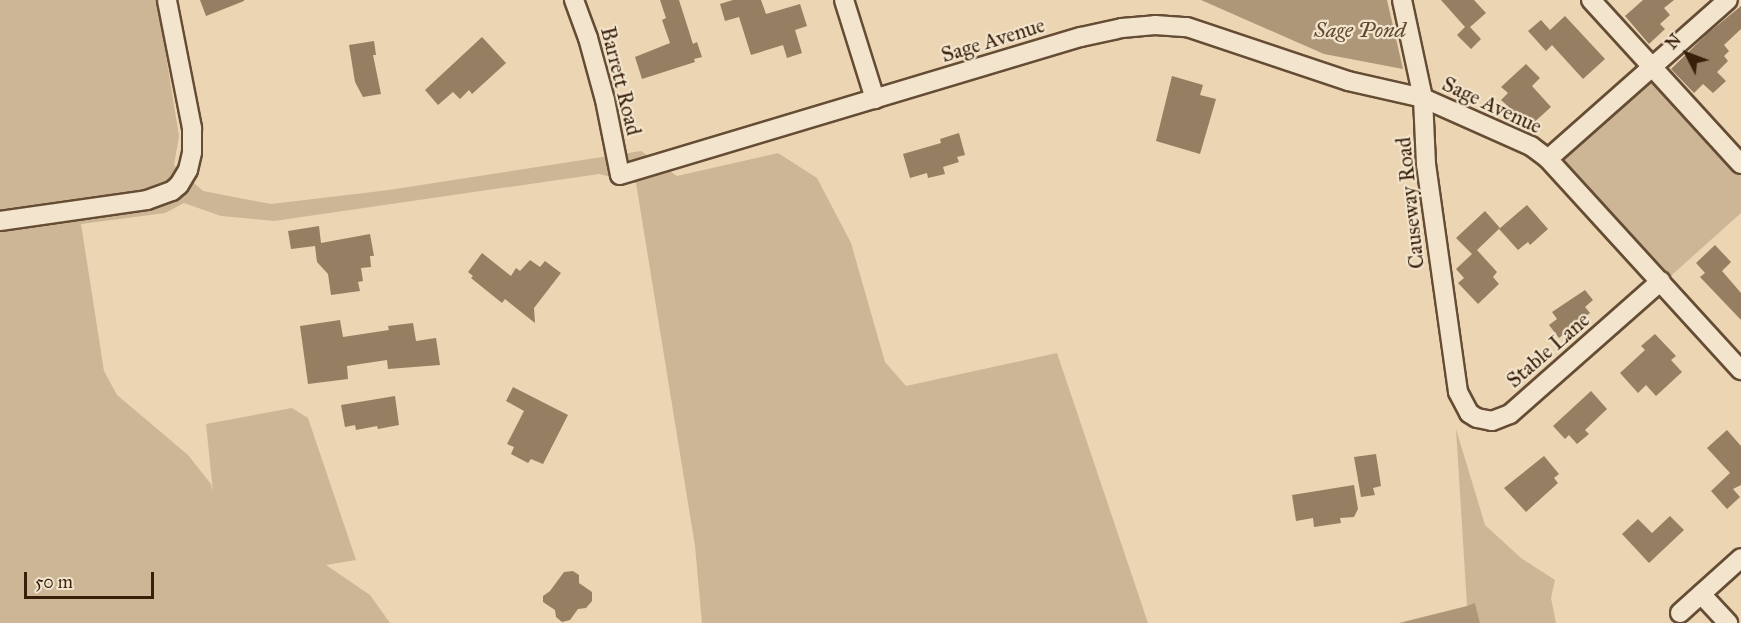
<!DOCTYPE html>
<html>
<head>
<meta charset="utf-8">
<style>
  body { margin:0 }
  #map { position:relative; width:1741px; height:623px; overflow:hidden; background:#ebd5b2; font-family:"IM FELL Great Primer",serif }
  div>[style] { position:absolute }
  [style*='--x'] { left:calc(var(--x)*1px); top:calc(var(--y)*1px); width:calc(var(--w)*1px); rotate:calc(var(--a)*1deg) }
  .green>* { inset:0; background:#cdb695 }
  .water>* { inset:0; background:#ae9779 }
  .building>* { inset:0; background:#957e61 }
  .roads { filter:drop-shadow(2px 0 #654c34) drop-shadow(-2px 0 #654c34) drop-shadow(0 2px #654c34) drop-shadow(0 -2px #654c34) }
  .street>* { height:18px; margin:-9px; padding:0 9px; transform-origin:9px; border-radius:9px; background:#f2e4cd }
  span { translate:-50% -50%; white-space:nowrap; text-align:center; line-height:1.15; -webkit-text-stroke:4.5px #f2e4cd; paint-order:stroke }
  .street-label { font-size:21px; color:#381f0a }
  .water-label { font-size:22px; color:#614931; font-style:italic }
  .north { position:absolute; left:1657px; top:24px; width:60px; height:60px; -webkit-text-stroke:4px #f2e4cd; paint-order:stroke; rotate:312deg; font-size:16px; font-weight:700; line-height:24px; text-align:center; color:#381f0a }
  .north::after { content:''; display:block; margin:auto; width:21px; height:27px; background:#381f0a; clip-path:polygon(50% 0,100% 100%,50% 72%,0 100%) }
  .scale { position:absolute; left:24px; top:572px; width:130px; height:27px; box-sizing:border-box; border:3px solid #381f0a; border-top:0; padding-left:8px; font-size:18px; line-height:21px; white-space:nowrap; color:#381f0a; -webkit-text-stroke:4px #f2e4cd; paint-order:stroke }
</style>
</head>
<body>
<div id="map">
  <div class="green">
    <i style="clip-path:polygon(0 0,157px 0,179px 136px,174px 165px,203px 191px,271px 204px,389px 190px,641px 151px,677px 176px,778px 153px,817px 178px,851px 243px,885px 362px,906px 386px,1057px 353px,1148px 623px,702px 623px,695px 546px,636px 183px,599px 174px,274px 221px,221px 216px,184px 203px,165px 213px,81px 224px,104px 371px,117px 395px,188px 455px,211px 484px,213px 492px,206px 424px,292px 408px,308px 418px,356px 560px,326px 565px,370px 595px,390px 623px,0 623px)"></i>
    <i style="clip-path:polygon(1652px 68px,1741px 167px,1741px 213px,1664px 282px,1552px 158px)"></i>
    <i style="clip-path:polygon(1456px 429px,1485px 525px,1521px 558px,1555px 580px,1551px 598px,1556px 623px,1480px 623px,1475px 604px,1467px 606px)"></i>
  </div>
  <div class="water">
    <i style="clip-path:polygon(1201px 0,1387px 0,1403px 69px,1324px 54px)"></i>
    <i style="clip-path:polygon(1475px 603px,1480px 623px,1399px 623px,1467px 606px)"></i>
  </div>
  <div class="building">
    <i style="clip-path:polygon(200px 0,244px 0,244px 1px,206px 16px)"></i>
    <i style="clip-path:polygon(660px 0,679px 0,693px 44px,697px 42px,702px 57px,694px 59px,695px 62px,642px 79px,635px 57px,670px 43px,662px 20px,666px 18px)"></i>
    <i style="clip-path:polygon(733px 0,761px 0,766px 14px,800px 4px,807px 26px,795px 30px,802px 53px,787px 58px,783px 45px,751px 55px,739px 17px,725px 21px,720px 4px)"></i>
    <i style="clip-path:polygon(1441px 0,1474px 0,1486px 13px,1470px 27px,1481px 39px,1471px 49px,1457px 35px,1465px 27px)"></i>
    <i style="clip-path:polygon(1643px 0,1674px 0,1664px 8px,1670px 15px,1660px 24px,1665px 29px,1649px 44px,1625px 16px)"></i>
    <i style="clip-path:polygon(1741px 6px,1741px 29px,1724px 45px,1729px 51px,1724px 56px,1728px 61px,1717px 72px,1726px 81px,1713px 93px,1703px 84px,1694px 93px,1671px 69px,1707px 34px)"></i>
    <i style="clip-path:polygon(1565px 16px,1605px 59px,1583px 79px,1552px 45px,1546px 51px,1528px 31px,1541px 20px,1550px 30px)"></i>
    <i style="clip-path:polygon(482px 37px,506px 63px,472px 94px,469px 90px,460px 99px,453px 92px,438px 105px,425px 90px)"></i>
    <i style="clip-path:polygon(374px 41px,376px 55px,373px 55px,381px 94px,363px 97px,355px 82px,349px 45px)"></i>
    <i style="clip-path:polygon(1526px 64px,1540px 78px,1532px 86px,1551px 107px,1530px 126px,1501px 100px,1508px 93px,1501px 87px)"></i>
    <i style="clip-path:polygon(1172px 76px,1203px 85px,1200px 95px,1216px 99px,1200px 154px,1156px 141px)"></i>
    <i style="clip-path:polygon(959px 133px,965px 155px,957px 157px,959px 162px,943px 167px,945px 174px,928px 178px,927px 173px,910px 178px,903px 154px,941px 143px,940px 139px)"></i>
    <i style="clip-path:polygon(1527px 205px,1548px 229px,1530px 245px,1528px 242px,1518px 250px,1499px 229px)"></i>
    <i style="clip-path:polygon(1485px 211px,1500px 228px,1477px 250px,1497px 272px,1493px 277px,1499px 284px,1478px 304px,1458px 283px,1464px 278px,1456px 269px,1472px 254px,1456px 238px)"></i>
    <i style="clip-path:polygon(319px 226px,321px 243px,370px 234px,374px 256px,370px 256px,371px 267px,361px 268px,363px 281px,358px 282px,360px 291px,331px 295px,328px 274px,317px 262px,315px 246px,291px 249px,288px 231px)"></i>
    <i style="clip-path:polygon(1715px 245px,1731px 262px,1722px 271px,1741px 293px,1741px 320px,1700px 277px,1705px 273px,1696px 263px)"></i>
    <i style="clip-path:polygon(482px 253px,511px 276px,516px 268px,520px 271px,530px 260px,540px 267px,545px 261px,561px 273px,534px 308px,535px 323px,505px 299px,502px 303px,471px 278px,473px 276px,468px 272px)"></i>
    <i style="clip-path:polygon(1585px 290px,1593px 300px,1585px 307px,1590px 313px,1559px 338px,1549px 325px,1557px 319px,1552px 312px)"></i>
    <i style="clip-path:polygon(340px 320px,343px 337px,389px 330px,388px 326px,413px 323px,416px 341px,436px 338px,440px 365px,388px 369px,387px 360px,347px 366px,348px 379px,308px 384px,300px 326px)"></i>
    <i style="clip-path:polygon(1655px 334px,1676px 356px,1671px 360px,1682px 372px,1656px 396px,1646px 385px,1638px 393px,1620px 373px,1645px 350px,1641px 346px)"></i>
    <i style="clip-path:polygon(513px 387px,568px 415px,543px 464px,531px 459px,528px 463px,511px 454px,514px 447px,507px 444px,524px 411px,506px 401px)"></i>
    <i style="clip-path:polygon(1591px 391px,1607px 409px,1585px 430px,1589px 434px,1577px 444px,1569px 435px,1565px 439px,1553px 426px)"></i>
    <i style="clip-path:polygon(395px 396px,399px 425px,378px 429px,377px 426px,356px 430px,355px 425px,345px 427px,341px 405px)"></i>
    <i style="clip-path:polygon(1727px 430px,1741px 446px,1741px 485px,1733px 489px,1740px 497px,1727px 509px,1711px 491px,1730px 473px,1707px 448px)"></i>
    <i style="clip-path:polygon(1376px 454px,1381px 486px,1373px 488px,1375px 495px,1361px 497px,1354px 457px)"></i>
    <i style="clip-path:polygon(1544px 456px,1559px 474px,1554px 478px,1558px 483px,1526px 512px,1504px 488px)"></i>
    <i style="clip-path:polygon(1354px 485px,1358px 509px,1354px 517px,1340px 518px,1341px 523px,1314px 527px,1313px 518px,1296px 521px,1292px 495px)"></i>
    <i style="clip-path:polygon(1670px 516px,1684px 530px,1649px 563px,1622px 534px,1638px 519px,1652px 533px)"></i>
    <i style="clip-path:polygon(573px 571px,579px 575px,579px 583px,592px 592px,592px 601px,586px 608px,578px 609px,570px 620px,562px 622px,556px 617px,555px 610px,543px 602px,543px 596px,550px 591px,564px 572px)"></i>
  </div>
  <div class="roads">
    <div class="street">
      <i style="--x:574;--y:0;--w:40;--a:69.8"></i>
      <i style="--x:588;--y:38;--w:64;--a:74.7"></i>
      <i style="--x:605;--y:100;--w:76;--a:78.7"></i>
      <i style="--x:620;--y:175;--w:481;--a:-16.7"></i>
      <i style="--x:1081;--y:37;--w:42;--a:-12.4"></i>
      <i style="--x:1122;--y:28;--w:33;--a:-5"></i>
      <i style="--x:1155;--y:25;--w:32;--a:4"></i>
      <i style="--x:1187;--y:27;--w:170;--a:18.5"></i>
      <i style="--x:1348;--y:81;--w:77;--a:12.8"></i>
      <i style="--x:1423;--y:98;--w:118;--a:24"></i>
      <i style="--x:1531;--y:146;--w:21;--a:37"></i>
      <i style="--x:1548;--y:159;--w:286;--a:47.6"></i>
      <i style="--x:844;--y:0;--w:104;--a:72.6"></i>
      <i style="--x:1402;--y:0;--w:100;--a:77.9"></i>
      <i style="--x:1423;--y:98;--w:66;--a:87.4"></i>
      <i style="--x:1426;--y:164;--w:230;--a:82"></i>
      <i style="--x:1458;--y:392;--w:24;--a:62"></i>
      <i style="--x:1469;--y:413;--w:9;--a:32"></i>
      <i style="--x:1477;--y:418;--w:15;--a:11"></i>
      <i style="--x:1492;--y:421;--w:19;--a:-21"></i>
      <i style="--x:1510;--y:414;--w:201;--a:-41.4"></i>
      <i style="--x:1591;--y:0;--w:222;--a:47.6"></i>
      <i style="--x:1548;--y:159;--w:240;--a:-41.5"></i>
      <i style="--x:0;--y:221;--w:148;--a:-8.1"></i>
      <i style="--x:147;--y:200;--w:27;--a:-20"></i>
      <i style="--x:172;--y:191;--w:9;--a:-41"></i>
      <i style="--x:179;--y:185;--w:17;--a:-59"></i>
      <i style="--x:188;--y:170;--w:18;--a:-77"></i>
      <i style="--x:192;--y:152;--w:24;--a:-90"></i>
      <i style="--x:192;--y:128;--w:130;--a:-101.1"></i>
      <i style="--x:1701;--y:594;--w:40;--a:47"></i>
      <i style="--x:1680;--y:613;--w:82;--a:-42"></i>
    </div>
  </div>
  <div class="street-label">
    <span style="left:993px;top:40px;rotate:-17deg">Sage Avenue</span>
    <span style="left:621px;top:81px;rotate:76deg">Barrett Road</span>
    <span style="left:1492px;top:105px;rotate:25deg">Sage Avenue</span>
    <span style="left:1410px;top:203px;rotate:-96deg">Causeway Road</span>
    <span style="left:1548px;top:350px;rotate:-41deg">Stable Lane</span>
  </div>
  <div class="water-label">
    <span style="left:1360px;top:30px">Sage Pond</span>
  </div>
  <div class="north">N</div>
  <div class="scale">50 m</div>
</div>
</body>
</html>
